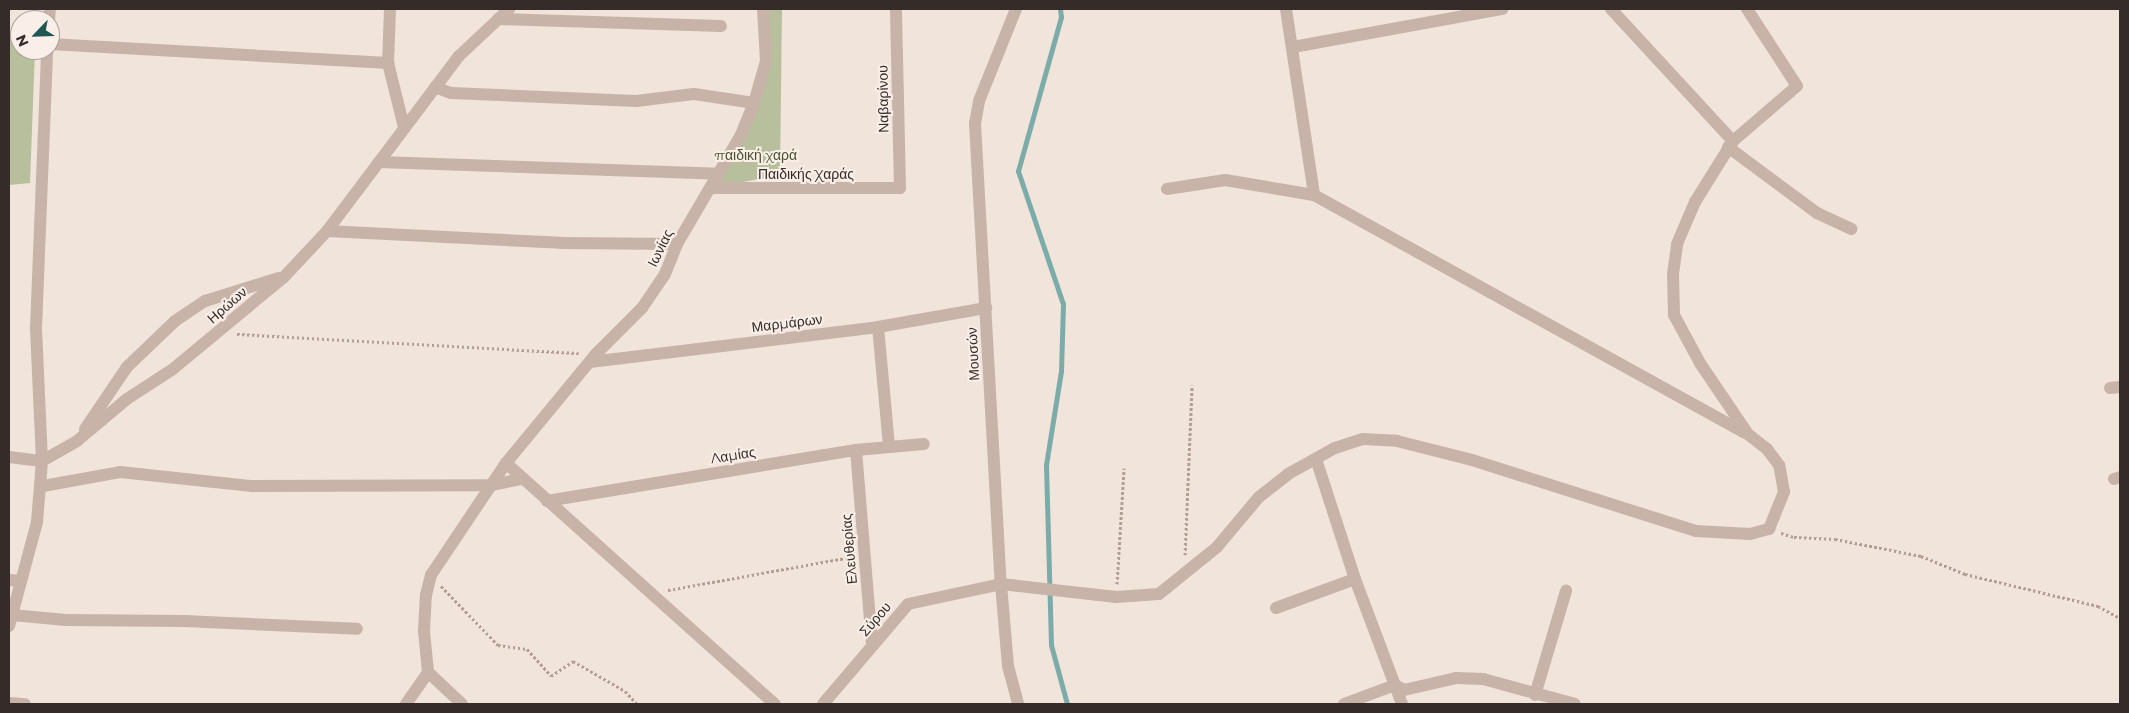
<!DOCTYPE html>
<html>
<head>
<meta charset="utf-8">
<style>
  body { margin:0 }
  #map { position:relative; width:2129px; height:713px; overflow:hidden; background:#f1e4db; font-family:Montserrat,sans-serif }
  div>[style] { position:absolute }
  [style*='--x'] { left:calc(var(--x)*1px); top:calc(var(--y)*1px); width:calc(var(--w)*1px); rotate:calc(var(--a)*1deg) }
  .green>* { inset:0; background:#b7bf9c }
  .stream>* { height:5px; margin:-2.5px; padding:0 2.5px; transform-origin:2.5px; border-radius:2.5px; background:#7caca9 }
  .path>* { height:3px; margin-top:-1.5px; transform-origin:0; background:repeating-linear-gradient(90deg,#b49d92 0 2.5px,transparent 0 5px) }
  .minor>* { height:12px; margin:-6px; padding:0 6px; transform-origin:6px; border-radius:6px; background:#c8b3a8 }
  span { translate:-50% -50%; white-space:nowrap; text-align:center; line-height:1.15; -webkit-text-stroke:4px #f9efe8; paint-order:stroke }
  .street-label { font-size:14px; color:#352b28 }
  .park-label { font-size:14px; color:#49522d }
  .frame { position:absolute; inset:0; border:10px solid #352b28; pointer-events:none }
  .north { position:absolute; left:10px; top:10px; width:50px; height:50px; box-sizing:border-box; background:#f9efe8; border:1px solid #aba19b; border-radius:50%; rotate:246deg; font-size:14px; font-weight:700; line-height:20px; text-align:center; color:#352b28 }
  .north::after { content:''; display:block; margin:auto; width:18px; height:22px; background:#1f5552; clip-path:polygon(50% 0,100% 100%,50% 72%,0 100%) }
</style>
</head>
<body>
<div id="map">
  <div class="green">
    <i style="clip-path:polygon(763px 10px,782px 10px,780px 175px,712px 188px,766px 61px)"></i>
    <i style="clip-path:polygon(9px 38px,20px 40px,20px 50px,35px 50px,30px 183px,9px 185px)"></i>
  </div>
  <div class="stream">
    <i style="--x:1060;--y:9;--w:8;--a:83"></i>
    <i style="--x:1061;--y:17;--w:160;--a:105.6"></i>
    <i style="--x:1018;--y:171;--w:140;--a:71.3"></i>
    <i style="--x:1063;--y:304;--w:67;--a:91.7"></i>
    <i style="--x:1061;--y:371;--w:95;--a:99.1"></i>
    <i style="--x:1046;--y:465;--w:180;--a:88.4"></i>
    <i style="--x:1051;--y:645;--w:61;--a:74.8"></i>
  </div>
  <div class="path">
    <i style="--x:237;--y:334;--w:342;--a:3.2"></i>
    <i style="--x:1781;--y:533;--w:14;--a:17"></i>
    <i style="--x:1794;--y:537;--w:41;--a:2.8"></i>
    <i style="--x:1835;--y:539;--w:88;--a:11.2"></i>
    <i style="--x:1921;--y:556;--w:48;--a:22.2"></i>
    <i style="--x:1965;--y:574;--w:137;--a:13.5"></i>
    <i style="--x:2098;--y:606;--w:25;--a:29"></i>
    <i style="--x:1185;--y:555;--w:170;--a:-87.6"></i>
    <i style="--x:1117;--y:584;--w:116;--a:-86.5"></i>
    <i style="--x:441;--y:586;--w:82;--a:46"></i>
    <i style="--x:498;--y:645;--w:29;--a:8"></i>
    <i style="--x:527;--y:649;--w:36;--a:48"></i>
    <i style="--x:551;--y:676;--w:27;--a:-34"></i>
    <i style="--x:573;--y:661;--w:60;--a:30"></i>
    <i style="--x:625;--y:691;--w:18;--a:47"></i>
    <i style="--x:668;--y:590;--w:186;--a:-10.2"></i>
    <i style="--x:879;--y:704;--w:7;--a:0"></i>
  </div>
  <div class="minor">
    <i style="--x:390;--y:9;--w:54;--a:92.1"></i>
    <i style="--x:388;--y:63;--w:66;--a:76"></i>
    <i style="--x:1016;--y:9;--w:99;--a:111.9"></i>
    <i style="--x:979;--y:101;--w:23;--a:100"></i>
    <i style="--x:975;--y:124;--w:461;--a:86.8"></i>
    <i style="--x:1001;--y:584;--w:82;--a:85.1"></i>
    <i style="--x:1008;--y:666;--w:39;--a:75"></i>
    <i style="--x:1286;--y:9;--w:188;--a:81.4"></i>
    <i style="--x:1611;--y:9;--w:180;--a:47.3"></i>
    <i style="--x:498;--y:19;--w:223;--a:1.8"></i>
    <i style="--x:49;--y:20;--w:11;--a:-85"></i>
    <i style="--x:50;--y:44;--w:339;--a:3.2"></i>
    <i style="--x:1293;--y:47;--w:213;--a:-10.3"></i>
    <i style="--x:435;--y:87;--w:17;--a:21"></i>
    <i style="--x:451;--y:93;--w:185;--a:2.5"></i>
    <i style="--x:636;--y:101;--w:58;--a:-6.9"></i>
    <i style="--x:694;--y:94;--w:61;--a:8.5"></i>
    <i style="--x:1728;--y:147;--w:111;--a:36.6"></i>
    <i style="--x:1817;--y:213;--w:38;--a:25"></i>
    <i style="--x:379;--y:162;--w:340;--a:2"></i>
    <i style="--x:712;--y:188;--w:188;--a:0"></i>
    <i style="--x:900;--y:188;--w:179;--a:-91.3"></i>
    <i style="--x:1167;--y:189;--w:59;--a:-8.8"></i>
    <i style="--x:1225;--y:180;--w:90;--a:9.6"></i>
    <i style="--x:1314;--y:195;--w:492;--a:28.9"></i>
    <i style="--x:327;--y:231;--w:234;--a:2.9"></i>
    <i style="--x:561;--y:243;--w:116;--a:0.5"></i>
    <i style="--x:878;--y:327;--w:120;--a:84.7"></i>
    <i style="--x:590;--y:362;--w:290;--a:-6.9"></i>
    <i style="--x:878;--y:327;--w:110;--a:-10"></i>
    <i style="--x:2110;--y:388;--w:10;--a:-6"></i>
    <i style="--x:85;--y:429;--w:75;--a:-55.9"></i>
    <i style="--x:127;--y:367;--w:66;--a:-43.8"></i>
    <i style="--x:175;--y:321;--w:36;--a:-34"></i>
    <i style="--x:205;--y:301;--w:77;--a:-17.3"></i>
    <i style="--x:856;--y:450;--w:196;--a:85.3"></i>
    <i style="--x:9;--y:457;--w:33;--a:7"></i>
    <i style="--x:42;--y:461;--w:133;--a:-92.6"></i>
    <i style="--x:36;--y:328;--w:278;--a:-87.7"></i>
    <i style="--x:1316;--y:459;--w:126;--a:72"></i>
    <i style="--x:1355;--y:579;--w:134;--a:69.4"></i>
    <i style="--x:506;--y:463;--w:361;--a:41.9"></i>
    <i style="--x:2114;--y:479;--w:6;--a:-18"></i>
    <i style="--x:43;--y:486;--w:78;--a:-10.3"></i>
    <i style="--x:120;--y:472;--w:133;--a:6.1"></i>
    <i style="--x:252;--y:486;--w:239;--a:-0.2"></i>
    <i style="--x:491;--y:485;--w:33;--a:-11"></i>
    <i style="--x:547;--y:501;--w:313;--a:-9.4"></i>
    <i style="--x:856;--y:450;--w:68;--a:-5"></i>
    <i style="--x:9;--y:580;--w:12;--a:5"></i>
    <i style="--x:1276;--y:608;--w:84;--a:-20.2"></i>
    <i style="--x:12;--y:615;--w:54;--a:5.3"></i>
    <i style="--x:66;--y:620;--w:118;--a:0.5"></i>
    <i style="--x:184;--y:621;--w:173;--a:2.6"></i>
    <i style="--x:9;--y:626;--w:108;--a:-74.9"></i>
    <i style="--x:37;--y:522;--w:61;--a:-85.3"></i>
    <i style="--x:42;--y:461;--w:40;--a:-29.7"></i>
    <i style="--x:77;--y:441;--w:65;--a:-40"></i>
    <i style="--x:127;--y:399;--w:55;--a:-33.1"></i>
    <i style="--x:173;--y:369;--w:144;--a:-39.7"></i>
    <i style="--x:284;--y:277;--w:63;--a:-46.9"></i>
    <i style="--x:327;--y:231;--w:219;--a:-53"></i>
    <i style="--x:459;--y:56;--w:69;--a:-43.2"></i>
    <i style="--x:1535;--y:695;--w:109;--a:-73.4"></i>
    <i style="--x:9;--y:703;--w:16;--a:4"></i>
    <i style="--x:406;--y:704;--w:39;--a:-55"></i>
    <i style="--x:462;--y:704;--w:47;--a:-136.7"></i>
    <i style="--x:428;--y:672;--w:41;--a:-95.6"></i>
    <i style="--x:424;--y:631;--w:36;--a:-87"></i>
    <i style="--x:426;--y:595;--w:21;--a:-76"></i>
    <i style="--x:431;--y:575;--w:135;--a:-56.2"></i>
    <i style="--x:506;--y:463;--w:141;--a:-50.5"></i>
    <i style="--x:596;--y:354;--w:65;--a:-45"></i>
    <i style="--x:642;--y:308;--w:41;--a:-55.9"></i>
    <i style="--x:665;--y:274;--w:32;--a:-68"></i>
    <i style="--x:677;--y:244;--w:126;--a:-59.6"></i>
    <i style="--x:741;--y:135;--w:35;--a:-68"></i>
    <i style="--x:754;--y:103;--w:44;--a:-74.1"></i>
    <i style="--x:766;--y:61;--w:52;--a:-93.3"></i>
    <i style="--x:823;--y:704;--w:131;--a:-49.6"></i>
    <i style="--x:908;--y:604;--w:95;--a:-12.1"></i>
    <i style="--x:1001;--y:584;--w:116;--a:6.4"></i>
    <i style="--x:1116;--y:597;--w:43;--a:-4"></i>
    <i style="--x:1159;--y:594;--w:75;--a:-39"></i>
    <i style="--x:1217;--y:547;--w:65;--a:-50"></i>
    <i style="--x:1259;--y:497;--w:37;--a:-38"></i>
    <i style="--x:1288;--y:474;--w:54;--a:-29"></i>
    <i style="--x:1335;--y:448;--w:29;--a:-18"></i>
    <i style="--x:1363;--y:439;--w:34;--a:3"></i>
    <i style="--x:1397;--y:441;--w:77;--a:14.2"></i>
    <i style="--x:1472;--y:460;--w:235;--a:17.6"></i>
    <i style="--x:1696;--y:531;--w:54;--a:3.2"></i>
    <i style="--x:1750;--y:534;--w:20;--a:-15"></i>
    <i style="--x:1769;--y:529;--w:40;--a:-68"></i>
    <i style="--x:1784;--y:492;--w:27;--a:-100"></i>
    <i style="--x:1779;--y:465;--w:20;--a:-127"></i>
    <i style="--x:1767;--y:449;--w:24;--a:-142"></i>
    <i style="--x:1748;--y:434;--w:86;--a:-124.1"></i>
    <i style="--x:1700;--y:363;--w:55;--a:-118.4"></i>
    <i style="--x:1674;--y:315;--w:41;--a:-91.4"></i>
    <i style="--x:1673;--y:274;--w:30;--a:-82"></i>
    <i style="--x:1677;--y:244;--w:46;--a:-66.8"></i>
    <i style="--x:1695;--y:202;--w:72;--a:-58.1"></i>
    <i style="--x:1733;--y:141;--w:84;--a:-40.7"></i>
    <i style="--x:1797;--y:86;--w:92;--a:-123"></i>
    <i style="--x:1344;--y:704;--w:54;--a:-20.4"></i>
    <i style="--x:1395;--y:685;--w:10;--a:29"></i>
    <i style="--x:1404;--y:690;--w:53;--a:-13"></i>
    <i style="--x:1456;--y:678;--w:27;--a:2"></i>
    <i style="--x:1483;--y:679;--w:95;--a:15.2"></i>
  </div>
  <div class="street-label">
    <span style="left:883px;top:99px;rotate:-91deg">Ναβαρίνου</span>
    <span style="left:806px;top:174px">Παιδικής Χαράς</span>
    <span style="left:660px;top:248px;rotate:-64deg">Ιωνίας</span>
    <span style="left:227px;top:305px;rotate:-41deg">Ηρώων</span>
    <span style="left:787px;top:323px;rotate:-7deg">Μαρμάρων</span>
    <span style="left:973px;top:354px;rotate:-93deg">Μουσών</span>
    <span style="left:733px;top:455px;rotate:-9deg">Λαμίας</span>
    <span style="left:849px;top:549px;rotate:-95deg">Ελευθερίας</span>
    <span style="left:875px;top:619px;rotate:-49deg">Σύρου</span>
  </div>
  <div class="park-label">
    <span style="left:756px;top:155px">παιδική χαρά</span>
  </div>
  <div class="frame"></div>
  <div class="north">N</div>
</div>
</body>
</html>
